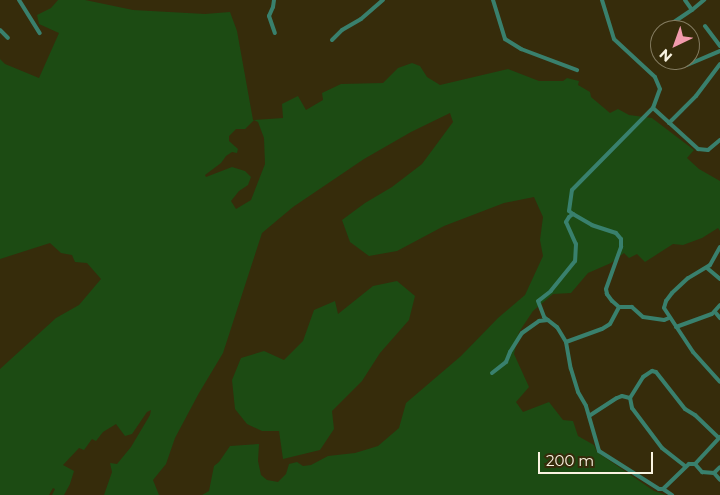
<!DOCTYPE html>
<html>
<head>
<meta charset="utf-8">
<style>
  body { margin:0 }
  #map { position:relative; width:720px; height:495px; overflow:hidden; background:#362c0b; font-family:Montserrat,sans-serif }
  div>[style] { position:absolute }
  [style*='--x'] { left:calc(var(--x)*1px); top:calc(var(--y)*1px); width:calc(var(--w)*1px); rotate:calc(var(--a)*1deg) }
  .green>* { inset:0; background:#1c4b13 }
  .minor>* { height:4px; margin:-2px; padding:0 2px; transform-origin:2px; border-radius:2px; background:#39806d }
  span { translate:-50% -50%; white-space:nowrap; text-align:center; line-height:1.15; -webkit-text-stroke:5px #362c0b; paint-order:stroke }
  .north { position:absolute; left:650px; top:20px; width:50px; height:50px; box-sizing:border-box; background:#362c0b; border:1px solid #847c61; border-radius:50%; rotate:222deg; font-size:14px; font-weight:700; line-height:20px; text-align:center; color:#faf4e2 }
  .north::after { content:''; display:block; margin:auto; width:18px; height:22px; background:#f29aac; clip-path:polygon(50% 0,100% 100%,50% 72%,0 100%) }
  .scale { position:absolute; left:538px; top:452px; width:115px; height:22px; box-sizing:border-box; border:2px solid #faf4e2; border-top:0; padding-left:6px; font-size:15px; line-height:18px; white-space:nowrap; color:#faf4e2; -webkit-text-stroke:4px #362c0b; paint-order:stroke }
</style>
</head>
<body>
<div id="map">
  <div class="green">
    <i style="clip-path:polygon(evenodd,58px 0,85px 0,133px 10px,205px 14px,230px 12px,237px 31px,253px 120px,283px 118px,282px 104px,298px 96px,306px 110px,323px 100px,322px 93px,341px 84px,383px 83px,398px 68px,412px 63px,420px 66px,427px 77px,440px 85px,508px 69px,539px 81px,563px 81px,567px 78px,579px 81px,578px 85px,590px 92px,591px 97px,610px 113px,618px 109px,629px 115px,652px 118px,694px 150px,687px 158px,699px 169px,720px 181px,720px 231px,718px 228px,702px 238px,683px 245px,673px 244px,645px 262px,637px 254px,629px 258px,624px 253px,611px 263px,588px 273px,571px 293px,553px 294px,533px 311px,519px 332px,514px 354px,529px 387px,516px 402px,523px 412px,549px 402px,563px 420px,573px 421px,578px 436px,594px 445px,597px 452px,654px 491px,666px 495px,202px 495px,209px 491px,214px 466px,219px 462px,230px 446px,259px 444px,258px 461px,261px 475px,267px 480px,278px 482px,286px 474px,289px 464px,297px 462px,303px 466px,311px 465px,328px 456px,355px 453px,378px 446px,399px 428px,406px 403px,461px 356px,498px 318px,525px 295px,543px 256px,540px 240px,543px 217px,534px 197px,504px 203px,444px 226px,397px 251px,369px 256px,350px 242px,342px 220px,365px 203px,392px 187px,422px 164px,453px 122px,450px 113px,411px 132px,364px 159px,293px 207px,262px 233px,223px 353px,199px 393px,175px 438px,166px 464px,153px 480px,159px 495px,104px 495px,112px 472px,110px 463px,117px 464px,131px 447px,150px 415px,151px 410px,147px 412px,132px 434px,125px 436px,116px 424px,103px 432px,96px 441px,92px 439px,84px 450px,79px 448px,63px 465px,74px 471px,70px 484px,64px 495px,52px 495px,55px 489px,53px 488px,49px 495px,0 495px,0 369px,56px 318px,79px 305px,101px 279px,87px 263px,75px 262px,72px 255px,61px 253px,50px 243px,0 259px,0 59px,5px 64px,39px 78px,59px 33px,39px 24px,37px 15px,51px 8px,58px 0,254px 120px,258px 122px,264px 138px,265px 164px,251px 200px,236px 209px,231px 201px,239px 191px,248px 185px,251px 177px,245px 171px,232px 167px,206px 177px,205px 175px,221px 163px,226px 156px,232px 152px,237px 153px,238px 149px,229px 141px,229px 136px,236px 129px,245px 129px,254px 120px)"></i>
    <i style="clip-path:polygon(397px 281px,415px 296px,409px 320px,380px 353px,362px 381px,332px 411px,334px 429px,320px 450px,283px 459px,279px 431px,262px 431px,247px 424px,235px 409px,232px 380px,241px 358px,264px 351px,284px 360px,303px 341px,314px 310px,335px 301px,338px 314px,373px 286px)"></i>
  </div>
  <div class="minor">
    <i style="--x:19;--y:0;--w:39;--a:58"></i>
    <i style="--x:274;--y:0;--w:7;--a:98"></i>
    <i style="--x:273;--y:7;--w:10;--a:114"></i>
    <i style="--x:269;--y:16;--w:18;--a:71"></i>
    <i style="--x:493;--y:0;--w:41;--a:72.9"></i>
    <i style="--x:505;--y:39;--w:19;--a:32"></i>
    <i style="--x:521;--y:49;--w:60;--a:20.6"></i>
    <i style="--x:685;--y:0;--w:12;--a:55"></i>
    <i style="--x:692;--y:10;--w:16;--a:-40"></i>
    <i style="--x:705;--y:26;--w:25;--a:53"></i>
    <i style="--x:0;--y:30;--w:11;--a:45"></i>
    <i style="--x:669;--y:30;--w:6;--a:-72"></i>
    <i style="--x:671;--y:24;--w:25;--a:-34"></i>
    <i style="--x:332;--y:40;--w:14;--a:-45"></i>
    <i style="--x:342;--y:30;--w:22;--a:-30"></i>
    <i style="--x:361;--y:19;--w:29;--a:-41"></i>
    <i style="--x:683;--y:60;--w:6;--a:51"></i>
    <i style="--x:687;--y:65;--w:36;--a:-23"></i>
    <i style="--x:653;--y:108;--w:61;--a:42.3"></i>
    <i style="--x:698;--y:149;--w:10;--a:6"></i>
    <i style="--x:708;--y:150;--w:16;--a:-40"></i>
    <i style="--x:669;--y:123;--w:38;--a:-45"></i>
    <i style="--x:696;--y:96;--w:40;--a:-53"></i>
    <i style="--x:573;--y:214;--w:5;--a:-143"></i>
    <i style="--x:569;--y:211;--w:21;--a:-82"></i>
    <i style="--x:572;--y:190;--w:115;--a:-45.4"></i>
    <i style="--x:653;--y:108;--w:20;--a:-70"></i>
    <i style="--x:660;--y:89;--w:13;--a:-113"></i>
    <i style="--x:655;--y:77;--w:56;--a:-137.2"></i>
    <i style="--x:614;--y:39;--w:41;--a:-107.1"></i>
    <i style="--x:720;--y:247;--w:21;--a:119"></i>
    <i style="--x:710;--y:265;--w:26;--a:149"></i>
    <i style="--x:688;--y:278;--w:22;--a:137"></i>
    <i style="--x:672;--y:293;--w:10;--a:127"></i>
    <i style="--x:666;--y:301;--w:7;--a:106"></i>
    <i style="--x:664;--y:308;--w:53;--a:56.6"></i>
    <i style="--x:693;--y:352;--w:40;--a:48"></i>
    <i style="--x:707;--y:268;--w:17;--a:40"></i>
    <i style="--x:715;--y:312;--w:8;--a:50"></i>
    <i style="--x:669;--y:318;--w:5;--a:158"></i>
    <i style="--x:664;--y:320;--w:21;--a:-172"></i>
    <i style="--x:643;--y:317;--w:15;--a:-138"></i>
    <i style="--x:632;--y:307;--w:13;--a:180"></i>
    <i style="--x:619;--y:307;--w:9;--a:-139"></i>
    <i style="--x:612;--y:301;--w:9;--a:-126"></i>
    <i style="--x:607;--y:294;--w:5;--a:-101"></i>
    <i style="--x:606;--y:289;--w:45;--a:-70.3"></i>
    <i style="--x:621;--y:247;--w:8;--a:-90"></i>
    <i style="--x:621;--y:239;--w:8;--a:-130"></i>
    <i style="--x:616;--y:233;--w:25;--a:-162"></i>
    <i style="--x:592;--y:225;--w:22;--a:-150"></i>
    <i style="--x:573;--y:214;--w:5;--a:143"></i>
    <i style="--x:569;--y:217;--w:6;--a:121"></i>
    <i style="--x:566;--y:222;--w:24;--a:66"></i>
    <i style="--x:576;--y:244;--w:17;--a:93"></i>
    <i style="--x:575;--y:261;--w:38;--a:129"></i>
    <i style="--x:551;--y:291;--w:16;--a:142"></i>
    <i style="--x:538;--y:301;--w:17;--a:69"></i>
    <i style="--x:544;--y:317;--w:16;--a:38"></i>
    <i style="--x:557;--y:327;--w:17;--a:59"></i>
    <i style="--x:566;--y:342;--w:27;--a:80"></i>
    <i style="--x:571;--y:369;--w:24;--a:73"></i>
    <i style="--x:578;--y:392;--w:16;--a:60"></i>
    <i style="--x:586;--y:406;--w:47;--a:73.9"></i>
    <i style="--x:599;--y:451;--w:71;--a:32.3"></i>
    <i style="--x:659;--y:489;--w:4;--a:0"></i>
    <i style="--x:663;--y:489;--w:36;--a:-44"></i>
    <i style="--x:689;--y:464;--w:6;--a:0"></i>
    <i style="--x:695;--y:464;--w:11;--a:49"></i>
    <i style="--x:702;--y:472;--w:12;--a:5"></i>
    <i style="--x:714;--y:473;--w:9;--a:49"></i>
    <i style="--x:676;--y:327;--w:38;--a:-20"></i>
    <i style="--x:712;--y:314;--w:12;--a:-48"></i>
    <i style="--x:566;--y:342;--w:38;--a:-20"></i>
    <i style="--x:602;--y:329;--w:9;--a:-32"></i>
    <i style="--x:610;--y:324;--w:19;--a:-62"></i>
    <i style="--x:492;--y:373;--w:18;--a:-38"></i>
    <i style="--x:506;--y:362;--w:11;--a:-68"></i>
    <i style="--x:510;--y:352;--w:22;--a:-58"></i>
    <i style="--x:522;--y:333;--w:21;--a:-35"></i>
    <i style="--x:539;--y:321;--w:9;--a:-6"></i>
    <i style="--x:589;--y:416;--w:33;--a:-33"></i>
    <i style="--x:617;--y:398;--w:5;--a:-22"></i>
    <i style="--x:622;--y:396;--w:8;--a:14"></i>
    <i style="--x:695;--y:464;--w:37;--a:-47"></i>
    <i style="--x:685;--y:466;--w:29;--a:-142"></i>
    <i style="--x:662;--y:448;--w:50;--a:-126.9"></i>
    <i style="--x:632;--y:408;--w:10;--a:-101"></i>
    <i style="--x:630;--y:398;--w:25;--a:-58"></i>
    <i style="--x:643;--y:377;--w:11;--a:-34"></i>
    <i style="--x:652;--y:371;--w:4;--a:14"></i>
    <i style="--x:656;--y:372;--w:47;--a:51.9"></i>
    <i style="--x:685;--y:409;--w:12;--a:31"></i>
    <i style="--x:695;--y:415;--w:33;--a:44"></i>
    <i style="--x:714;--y:473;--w:8;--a:-45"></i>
    <i style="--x:663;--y:489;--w:11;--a:34"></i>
  </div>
  <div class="north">N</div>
  <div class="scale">200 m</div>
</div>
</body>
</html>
